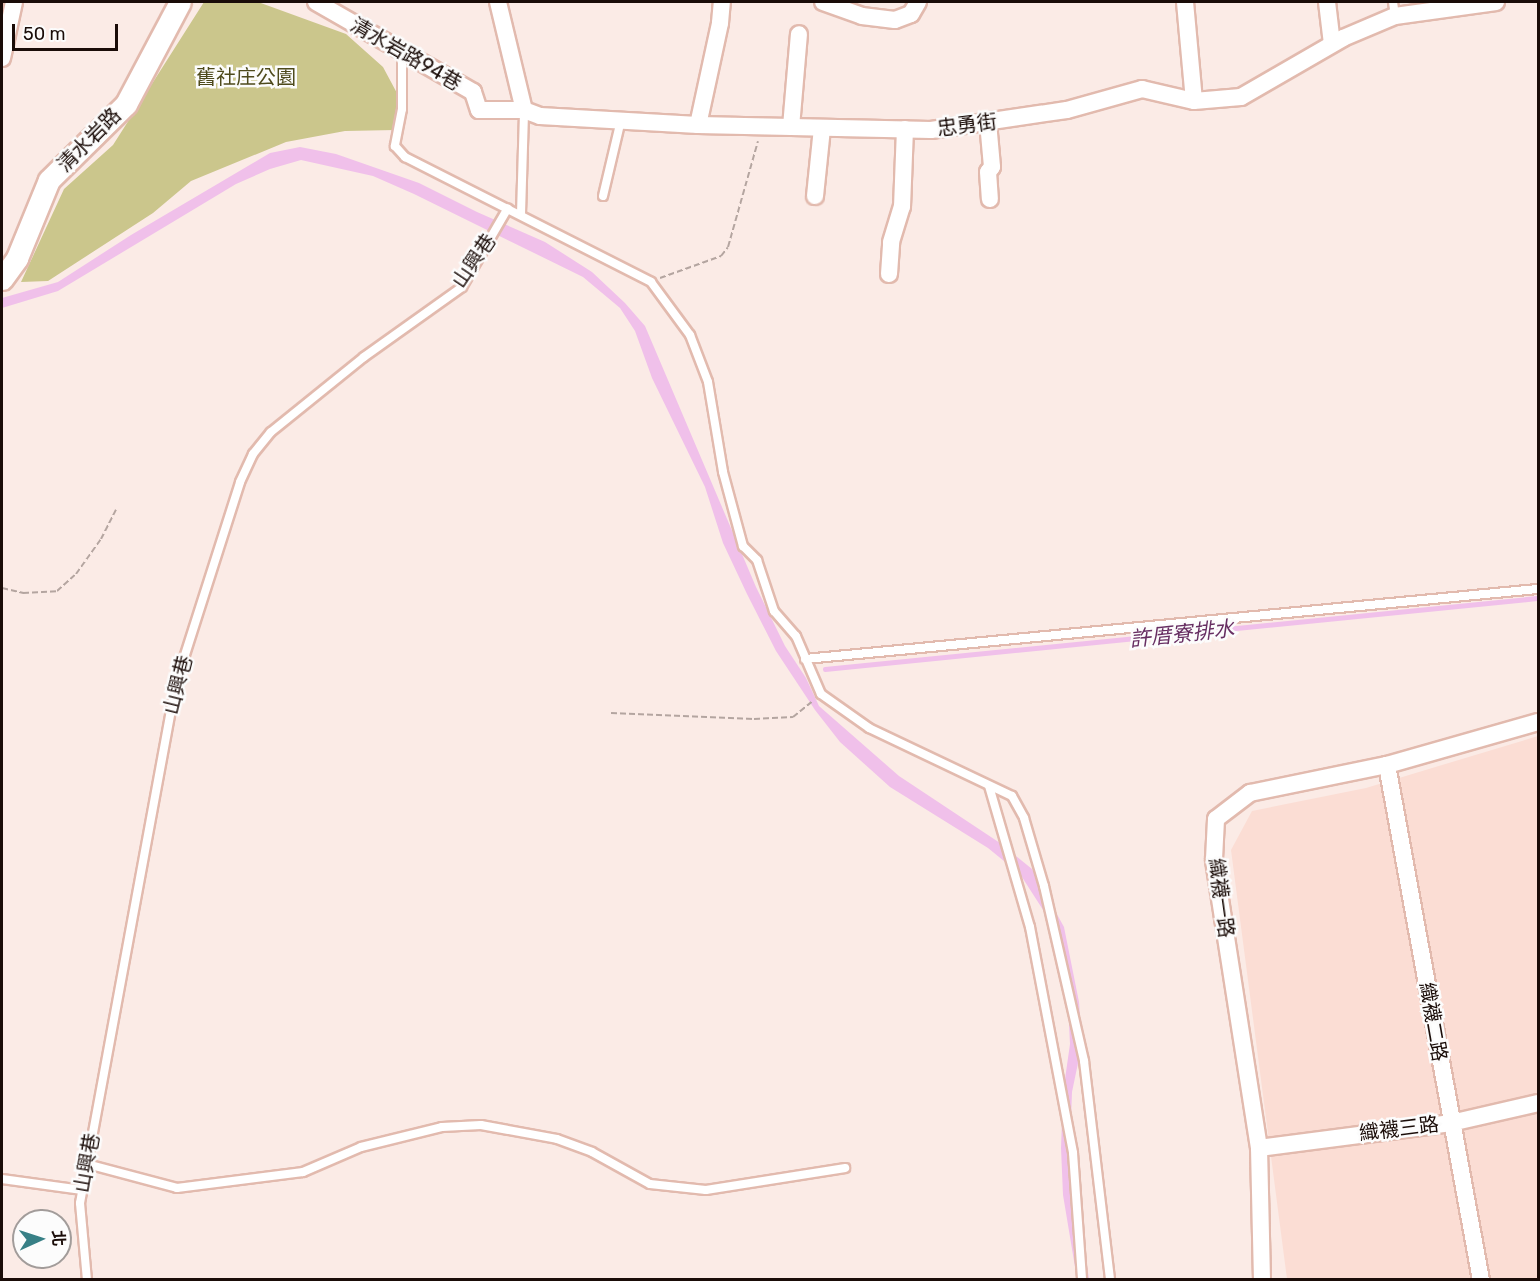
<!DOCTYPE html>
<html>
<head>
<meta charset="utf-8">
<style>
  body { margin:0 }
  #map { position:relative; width:1540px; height:1281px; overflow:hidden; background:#fbebe6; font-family:Rubik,"Noto Sans TC",sans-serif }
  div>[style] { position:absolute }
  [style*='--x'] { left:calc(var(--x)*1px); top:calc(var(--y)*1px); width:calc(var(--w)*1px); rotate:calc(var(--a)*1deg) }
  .built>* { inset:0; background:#fbddd4 }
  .green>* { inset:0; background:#cbc68c }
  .water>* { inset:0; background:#f0c0ea }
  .stream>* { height:4.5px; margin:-2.25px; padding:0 2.25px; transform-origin:2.25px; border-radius:2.25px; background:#f0c0ea }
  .path>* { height:2px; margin-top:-1px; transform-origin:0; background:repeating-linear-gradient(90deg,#b4a5a0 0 6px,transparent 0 9px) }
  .roads { filter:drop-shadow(2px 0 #e2baae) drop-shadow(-2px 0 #e2baae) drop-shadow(0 2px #e2baae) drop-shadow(0 -2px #e2baae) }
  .service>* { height:8px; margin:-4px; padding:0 4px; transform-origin:4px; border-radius:4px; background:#fff }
  .minor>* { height:16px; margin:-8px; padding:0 8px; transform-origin:8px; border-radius:8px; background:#fff }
  .tertiary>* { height:21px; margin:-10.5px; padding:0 10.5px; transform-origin:10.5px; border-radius:10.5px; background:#fff }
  span { translate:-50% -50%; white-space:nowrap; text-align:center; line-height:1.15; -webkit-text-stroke:5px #fcfcfc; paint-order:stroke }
  .street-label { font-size:20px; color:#1a0c08 }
  .park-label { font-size:20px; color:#4e4a1c }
  .water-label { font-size:21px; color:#672e62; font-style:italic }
  .frame { position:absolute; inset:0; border:3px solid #1a0c08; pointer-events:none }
  .north { position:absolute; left:12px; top:1209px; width:60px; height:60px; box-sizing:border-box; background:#fcfcfc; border:2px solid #a29c9a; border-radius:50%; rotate:87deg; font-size:16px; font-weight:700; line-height:24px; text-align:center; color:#1a0c08 }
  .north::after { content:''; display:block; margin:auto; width:21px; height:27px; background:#388086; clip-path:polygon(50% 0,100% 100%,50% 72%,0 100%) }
  .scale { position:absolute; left:12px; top:24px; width:106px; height:27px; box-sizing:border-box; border:3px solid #1a0c08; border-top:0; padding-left:8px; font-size:18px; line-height:21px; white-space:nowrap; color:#1a0c08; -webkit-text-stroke:4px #fcfcfc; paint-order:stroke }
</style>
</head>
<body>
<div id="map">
  <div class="built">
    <i style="clip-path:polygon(1538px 736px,1538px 1279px,1287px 1279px,1231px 850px,1252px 811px,1366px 788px)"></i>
  </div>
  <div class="green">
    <i style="clip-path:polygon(204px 2px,258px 2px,346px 34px,383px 67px,398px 95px,395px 130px,345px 131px,286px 142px,191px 181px,153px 213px,48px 281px,21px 282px,64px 189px,113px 145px)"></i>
  </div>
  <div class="water">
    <i style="clip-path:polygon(300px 147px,336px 154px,419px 183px,477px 212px,545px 242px,592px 272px,625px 303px,645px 326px,756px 587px,785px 646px,806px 678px,819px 706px,899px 776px,1000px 843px,1032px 869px,1064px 927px,1079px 1002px,1082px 1044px,1072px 1092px,1070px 1147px,1089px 1279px,1077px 1279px,1063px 1195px,1061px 1148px,1063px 1093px,1070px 1044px,1068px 1003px,1054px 927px,1020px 874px,988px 848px,890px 787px,840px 742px,815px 710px,776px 651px,747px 594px,723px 543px,705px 487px,652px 378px,635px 331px,620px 308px,583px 277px,414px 194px,373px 176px,301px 160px,270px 169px,236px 184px,58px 291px,2px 308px,2px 298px,58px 282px,131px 235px,270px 153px)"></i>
  </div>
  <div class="stream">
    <i style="--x:825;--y:669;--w:717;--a:-5.69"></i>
  </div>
  <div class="path">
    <i style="--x:660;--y:278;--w:65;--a:-19.8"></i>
    <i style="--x:721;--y:256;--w:11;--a:-52"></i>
    <i style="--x:728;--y:247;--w:110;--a:-74.2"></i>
    <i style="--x:2;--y:588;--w:22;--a:13"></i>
    <i style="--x:23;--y:593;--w:34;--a:-3"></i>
    <i style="--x:57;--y:591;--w:25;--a:-42"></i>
    <i style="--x:76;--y:574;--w:43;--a:-54.5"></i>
    <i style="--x:101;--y:539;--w:33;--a:-63"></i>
    <i style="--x:611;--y:713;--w:143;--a:2.4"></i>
    <i style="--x:754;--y:719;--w:39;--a:-3"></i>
    <i style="--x:793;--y:717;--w:26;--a:-39"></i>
  </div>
  <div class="roads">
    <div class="service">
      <i style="--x:1393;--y:2;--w:14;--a:82"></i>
      <i style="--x:402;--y:51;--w:58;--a:90"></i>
      <i style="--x:402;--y:109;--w:38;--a:101"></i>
      <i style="--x:395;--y:146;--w:15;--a:48"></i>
      <i style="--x:405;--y:157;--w:276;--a:26.9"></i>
      <i style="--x:651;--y:282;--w:66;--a:53.7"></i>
      <i style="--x:690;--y:335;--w:50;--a:69"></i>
      <i style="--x:708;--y:382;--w:91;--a:80.5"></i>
      <i style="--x:723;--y:472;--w:77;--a:74.9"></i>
      <i style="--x:743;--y:546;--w:20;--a:45"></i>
      <i style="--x:757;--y:560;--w:54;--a:71.6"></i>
      <i style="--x:774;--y:611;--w:33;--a:49"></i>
      <i style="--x:796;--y:636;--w:63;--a:66.7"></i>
      <i style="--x:821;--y:694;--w:59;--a:35.3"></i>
      <i style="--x:869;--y:728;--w:158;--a:25.4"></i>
      <i style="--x:1012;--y:796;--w:25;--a:61"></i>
      <i style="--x:1024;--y:818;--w:71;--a:73.6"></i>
      <i style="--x:1044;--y:886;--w:180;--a:77.1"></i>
      <i style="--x:1084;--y:1061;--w:221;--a:83.2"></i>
      <i style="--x:603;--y:196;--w:78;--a:-76.7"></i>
      <i style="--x:521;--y:214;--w:104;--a:-88.3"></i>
      <i style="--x:805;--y:659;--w:736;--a:-5.46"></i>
      <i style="--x:989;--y:786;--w:147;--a:73.8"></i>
      <i style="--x:1030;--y:927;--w:230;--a:79.2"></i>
      <i style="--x:1073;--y:1153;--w:127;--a:85.9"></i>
      <i style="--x:87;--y:1164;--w:93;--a:14.9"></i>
      <i style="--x:177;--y:1188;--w:127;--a:-7.2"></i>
      <i style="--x:303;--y:1172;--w:63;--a:-23.3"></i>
      <i style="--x:361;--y:1147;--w:83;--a:-13.9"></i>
      <i style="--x:442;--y:1127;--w:39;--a:-3"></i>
      <i style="--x:481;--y:1125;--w:77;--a:10.4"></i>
      <i style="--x:557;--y:1139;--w:37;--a:20"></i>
      <i style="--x:592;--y:1152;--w:66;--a:28.9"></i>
      <i style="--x:650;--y:1184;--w:56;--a:6.1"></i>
      <i style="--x:706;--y:1190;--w:141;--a:-9"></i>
      <i style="--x:2;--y:1179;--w:81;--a:7.8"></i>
      <i style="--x:87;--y:1280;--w:77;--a:-95.2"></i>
      <i style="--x:80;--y:1203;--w:529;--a:-79.54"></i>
      <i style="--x:176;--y:683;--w:211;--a:-72.3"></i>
      <i style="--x:240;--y:482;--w:31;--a:-65"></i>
      <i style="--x:253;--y:454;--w:28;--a:-51"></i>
      <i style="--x:271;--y:432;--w:119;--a:-38.9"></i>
      <i style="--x:364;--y:357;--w:120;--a:-35.5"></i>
      <i style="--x:462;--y:287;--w:91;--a:-59.8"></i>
    </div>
    <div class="minor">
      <i style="--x:316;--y:2;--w:181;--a:29.8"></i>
      <i style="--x:473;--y:92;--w:19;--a:72"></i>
      <i style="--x:479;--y:110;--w:45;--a:0"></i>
      <i style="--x:498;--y:2;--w:111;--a:76.5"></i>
      <i style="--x:524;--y:110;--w:17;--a:21"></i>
      <i style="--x:540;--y:116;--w:158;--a:3.3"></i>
      <i style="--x:698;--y:125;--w:233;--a:1.2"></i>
      <i style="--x:931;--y:130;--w:137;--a:-8.4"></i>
      <i style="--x:1067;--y:110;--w:78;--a:-15.6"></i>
      <i style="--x:1142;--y:89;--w:53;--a:13"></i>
      <i style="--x:1194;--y:101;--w:47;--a:-4.9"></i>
      <i style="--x:1241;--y:97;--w:118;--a:-30"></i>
      <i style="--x:1343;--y:38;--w:56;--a:-22.9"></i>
      <i style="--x:1395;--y:16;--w:102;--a:-7.9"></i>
      <i style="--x:823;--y:2;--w:41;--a:19.7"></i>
      <i style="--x:862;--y:16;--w:33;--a:7"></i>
      <i style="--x:895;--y:20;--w:17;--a:-21"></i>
      <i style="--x:911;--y:14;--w:14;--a:-60"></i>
      <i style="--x:1185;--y:2;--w:99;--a:84.8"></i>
      <i style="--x:1327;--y:2;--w:42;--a:83.2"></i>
      <i style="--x:2;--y:58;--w:57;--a:-77.9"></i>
      <i style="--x:988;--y:122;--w:45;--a:84.9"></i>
      <i style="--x:992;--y:167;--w:6;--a:129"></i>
      <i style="--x:988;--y:172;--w:27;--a:86"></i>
      <i style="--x:698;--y:125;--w:104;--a:-77.8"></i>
      <i style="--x:720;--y:23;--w:21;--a:-85"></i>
      <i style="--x:791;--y:127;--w:93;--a:-85.1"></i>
      <i style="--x:815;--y:196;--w:68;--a:-84.1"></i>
      <i style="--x:889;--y:274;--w:32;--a:-86"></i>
      <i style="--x:891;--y:242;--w:37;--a:-73"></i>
      <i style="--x:902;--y:207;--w:78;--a:-87.8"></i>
      <i style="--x:1387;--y:765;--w:524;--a:79.66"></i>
      <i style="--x:1259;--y:1148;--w:194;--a:-7.4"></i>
      <i style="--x:1451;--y:1123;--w:89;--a:-12.9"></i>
      <i style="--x:1262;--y:1280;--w:132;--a:-91.3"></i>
      <i style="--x:1259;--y:1148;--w:292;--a:-98.9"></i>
      <i style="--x:1214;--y:859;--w:40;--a:-87.1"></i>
      <i style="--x:1216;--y:819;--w:43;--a:-37.4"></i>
      <i style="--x:1250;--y:793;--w:140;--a:-11.6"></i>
      <i style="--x:1387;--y:765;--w:157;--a:-15.9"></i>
    </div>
    <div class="tertiary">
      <i style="--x:2;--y:279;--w:26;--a:-54"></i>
      <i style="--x:17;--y:258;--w:84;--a:-67.7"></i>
      <i style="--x:49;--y:180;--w:108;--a:-44.6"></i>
      <i style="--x:126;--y:104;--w:115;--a:-62.1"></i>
    </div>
  </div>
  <div class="street-label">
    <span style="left:406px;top:54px;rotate:30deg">清水岩路94巷</span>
    <span style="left:967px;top:125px;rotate:-7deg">忠勇街</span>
    <span style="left:89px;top:140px;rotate:-45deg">清水岩路</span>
    <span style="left:474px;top:261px;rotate:-56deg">山興巷</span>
    <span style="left:178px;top:685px;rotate:-76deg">山興巷</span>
    <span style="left:1221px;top:898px;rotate:82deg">織襪一路</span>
    <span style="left:1433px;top:1022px;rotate:80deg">織襪二路</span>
    <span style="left:1399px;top:1129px;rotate:-7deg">織襪三路</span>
    <span style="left:87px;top:1163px;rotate:-80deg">山興巷</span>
  </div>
  <div class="park-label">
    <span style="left:246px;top:77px">舊社庄公園</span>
  </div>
  <div class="water-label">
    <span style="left:1182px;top:634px;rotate:-6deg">許厝寮排水</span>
  </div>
  <div class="frame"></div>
  <div class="north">北</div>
  <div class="scale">50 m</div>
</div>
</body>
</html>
